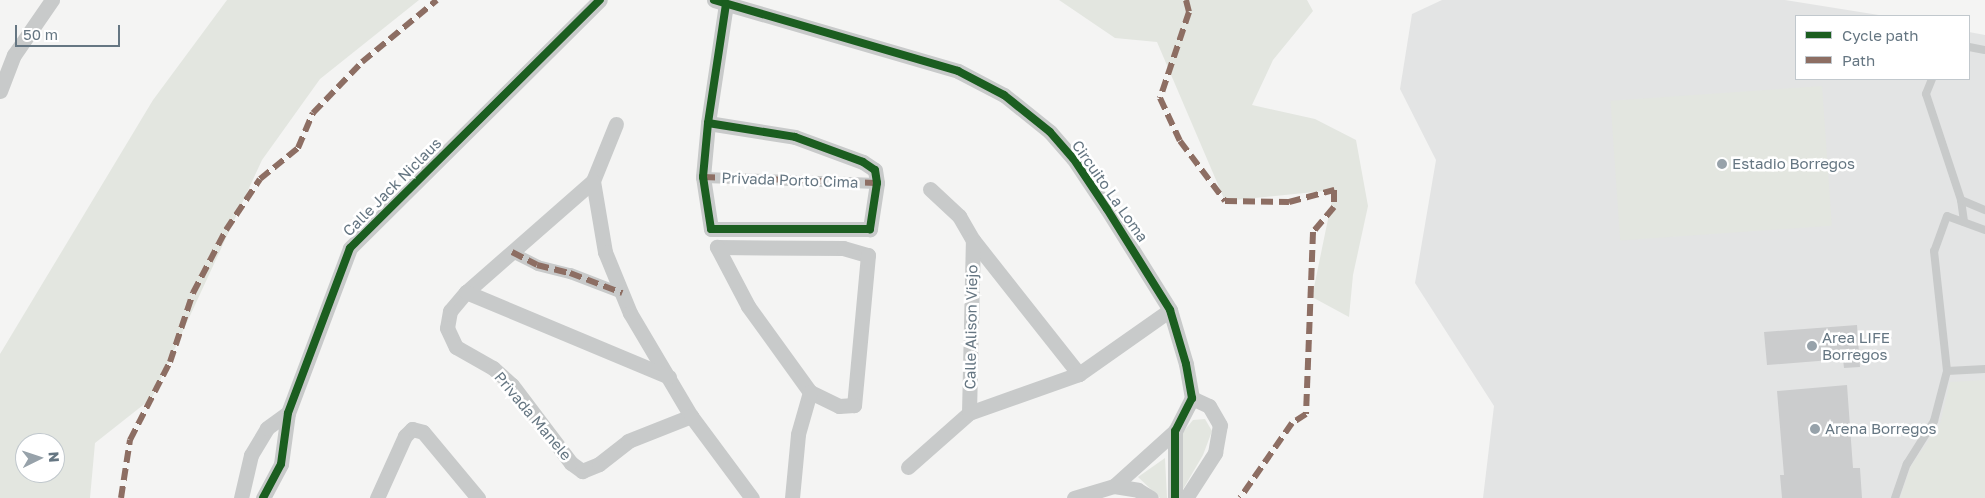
<!DOCTYPE html>
<html>
<head>
<meta charset="utf-8">
<style>
  body { margin:0 }
  #map { position:relative; width:1985px; height:498px; overflow:hidden; background:#f4f4f3; font-family:"Golos Text",sans-serif }
  div>[style] { position:absolute }
  [style*='--x'] { left:calc(var(--x)*1px); top:calc(var(--y)*1px); width:calc(var(--w)*1px); rotate:calc(var(--a)*1deg) }
  .built>* { inset:0; background:#e3e4e4 }
  .green>* { inset:0; background:#e3e6e0; transform-origin:0 0 }
  .building>* { inset:0; background:#cbcccd }
  .service>* { height:8px; margin:-4px; padding:0 4px; transform-origin:4px; border-radius:4px; background:#c8caca }
  .pedestrian>* { height:11px; margin:-5.5px; padding:0 5.5px; transform-origin:5.5px; border-radius:5.5px; background:#c8caca }
  .minor>* { height:15px; margin:-7.5px; padding:0 7.5px; transform-origin:7.5px; border-radius:7.5px; background:#c8caca }
  .quiet>* { height:6px; margin-top:-3px; transform-origin:0; background:repeating-linear-gradient(90deg,#8d6e63 0 12px,transparent 0 18px) }
  .cycleway>* { height:8px; margin:-4px; padding:0 4px; transform-origin:4px; border-radius:4px; background:#1b5e20 }
  .dots>* { width:14px; height:14px; translate:-50% -50%; box-sizing:border-box; border:2px solid #fff; border-radius:50% }
  span { translate:-50% -50%; white-space:nowrap; text-align:center; line-height:1.15; -webkit-text-stroke:5px #fff; paint-order:stroke }
  .poi-label { font-size:15px; color:#657682 }
  .left { translate:0 -50%; text-align:left }
  .street-label { font-size:15px; color:#657682 }
  .legend { position:absolute; left:1795px; top:15px; width:175px; height:65px; box-sizing:border-box; background:#fff; border:1px solid #c1c8cd; margin:0; padding:6px 9px; list-style:none; font-size:15px; color:#657682 }
  .legend li { display:flex; align-items:center; gap:10px; height:25px }
  .legend b { width:25px; border:1px solid #c1c8cd }
  .north { position:absolute; left:15px; top:433px; width:50px; height:50px; box-sizing:border-box; background:#fff; border:1px solid #c1c8cd; border-radius:50%; rotate:86deg; font-size:14px; font-weight:700; line-height:20px; text-align:center; color:#657682 }
  .north::after { content:''; display:block; margin:auto; width:18px; height:22px; background:#97a2aa; clip-path:polygon(50% 0,100% 100%,50% 72%,0 100%) }
  .scale { position:absolute; left:15px; top:25px; width:105px; height:22px; box-sizing:border-box; border:2px solid #657682; border-top:0; padding-left:6px; font-size:15px; line-height:18px; white-space:nowrap; color:#657682; -webkit-text-stroke:4px #fff; paint-order:stroke }
</style>
</head>
<body>
<div id="map">
  <div class="built">
    <i style="clip-path:polygon(1442px 0,1785px 0,1885px 16px,1796px 16px,1796px 79px,1969px 79px,1969px 32px,1985px 35px,1985px 498px,1483px 498px,1494px 406px,1415px 283px,1436px 160px,1400px 89px,1412px 14px)"></i>
  </div>
  <div class="green">
    <i style="clip-path:polygon(evenodd,227px 0,419px 0,320px 79px,262px 160px,152px 398px,95px 443px,90px 498px,0 498px,0 354px,153px 100px,227px 0,25px 443px,55px 443px,55px 473px,25px 473px,25px 443px)"></i>
    <i style="clip-path:polygon(1059px 0,1307px 0,1313px 11px,1273px 60px,1252px 105px,1315px 119px,1356px 140px,1368px 206px,1353px 275px,1349px 317px,1312px 297px,1334px 190px,1225px 201px,1157px 42px,1115px 38px)"></i>
    <i style="left:1822px;top:86px;width:140px;height:212px;rotate:86deg"></i>
    <i style="clip-path:polygon(1985px 380px,1985px 498px,1900px 498px,1911px 466px,1940px 424px,1950px 382px)"></i>
    <i style="clip-path:polygon(1205px 419px,1212px 431px,1203px 455px,1179px 496px,1179px 448px,1183px 432px,1193px 420px)"></i>
    <i style="clip-path:polygon(1165px 458px,1167px 498px,1160px 498px,1138px 477px)"></i>
  </div>
  <div class="building">
    <i style="clip-path:polygon(1857px 325px,1860px 367px,1844px 368px,1843px 359px,1767px 365px,1764px 332px)"></i>
    <i style="clip-path:polygon(1847px 385px,1853px 468px,1860px 468px,1862px 498px,1782px 498px,1780px 475px,1784px 475px,1777px 391px)"></i>
  </div>
  <div class="service">
    <i style="--x:1969;--y:47;--w:16;--a:11"></i>
    <i style="--x:1932;--y:79;--w:16;--a:112"></i>
    <i style="--x:1926;--y:94;--w:112;--a:71.7"></i>
    <i style="--x:1961;--y:200;--w:22;--a:82"></i>
    <i style="--x:1961;--y:200;--w:26;--a:23"></i>
    <i style="--x:1985;--y:230;--w:40;--a:-159.8"></i>
    <i style="--x:1947;--y:216;--w:37;--a:110"></i>
    <i style="--x:1934;--y:251;--w:121;--a:83.8"></i>
    <i style="--x:1947;--y:371;--w:38;--a:-3"></i>
    <i style="--x:1895;--y:498;--w:36;--a:-71"></i>
    <i style="--x:1907;--y:464;--w:51;--a:-57.9"></i>
    <i style="--x:1934;--y:421;--w:52;--a:-75.4"></i>
  </div>
  <div class="pedestrian">
    <i style="--x:703;--y:177;--w:174;--a:2"></i>
    <i style="--x:512;--y:252;--w:28;--a:27"></i>
    <i style="--x:537;--y:265;--w:34;--a:14"></i>
    <i style="--x:570;--y:273;--w:56;--a:21"></i>
  </div>
  <div class="minor">
    <i style="--x:714;--y:0;--w:254;--a:16.2"></i>
    <i style="--x:958;--y:71;--w:52;--a:27.6"></i>
    <i style="--x:1004;--y:95;--w:59;--a:38.8"></i>
    <i style="--x:1050;--y:132;--w:35;--a:49"></i>
    <i style="--x:1073;--y:158;--w:61;--a:56.3"></i>
    <i style="--x:1107;--y:209;--w:119;--a:58"></i>
    <i style="--x:1170;--y:310;--w:56;--a:73.5"></i>
    <i style="--x:1186;--y:364;--w:35;--a:80"></i>
    <i style="--x:1192;--y:398;--w:37;--a:117"></i>
    <i style="--x:1175;--y:431;--w:67;--a:90"></i>
    <i style="--x:0;--y:91;--w:39;--a:-69"></i>
    <i style="--x:14;--y:55;--w:67;--a:-55.4"></i>
    <i style="--x:708;--y:123;--w:88;--a:9.1"></i>
    <i style="--x:795;--y:137;--w:72;--a:20.2"></i>
    <i style="--x:863;--y:162;--w:14;--a:34"></i>
    <i style="--x:875;--y:170;--w:13;--a:81"></i>
    <i style="--x:877;--y:183;--w:47;--a:98.7"></i>
    <i style="--x:870;--y:229;--w:159;--a:180"></i>
    <i style="--x:711;--y:229;--w:53;--a:-98.7"></i>
    <i style="--x:703;--y:177;--w:54;--a:-84.7"></i>
    <i style="--x:708;--y:123;--w:120;--a:-81.4"></i>
    <i style="--x:616;--y:124;--w:61;--a:112"></i>
    <i style="--x:593;--y:181;--w:169;--a:138.8"></i>
    <i style="--x:466;--y:292;--w:25;--a:130"></i>
    <i style="--x:450;--y:311;--w:17;--a:100"></i>
    <i style="--x:447;--y:328;--w:21;--a:65"></i>
    <i style="--x:456;--y:347;--w:43;--a:29.6"></i>
    <i style="--x:493;--y:368;--w:25;--a:42"></i>
    <i style="--x:512;--y:385;--w:98;--a:52.9"></i>
    <i style="--x:571;--y:463;--w:14;--a:36"></i>
    <i style="--x:582;--y:471;--w:18;--a:-22"></i>
    <i style="--x:599;--y:464;--w:37;--a:-38"></i>
    <i style="--x:628;--y:441;--w:68;--a:-21.6"></i>
    <i style="--x:593;--y:181;--w:72;--a:80.4"></i>
    <i style="--x:605;--y:252;--w:66;--a:67.7"></i>
    <i style="--x:630;--y:313;--w:120;--a:59.4"></i>
    <i style="--x:691;--y:416;--w:102;--a:53.4"></i>
    <i style="--x:930;--y:189;--w:40;--a:43"></i>
    <i style="--x:959;--y:216;--w:28;--a:60"></i>
    <i style="--x:973;--y:240;--w:171;--a:51.7"></i>
    <i style="--x:717;--y:247;--w:126;--a:0.5"></i>
    <i style="--x:843;--y:248;--w:26;--a:16"></i>
    <i style="--x:868;--y:255;--w:151;--a:95.3"></i>
    <i style="--x:854;--y:405;--w:15;--a:176"></i>
    <i style="--x:839;--y:406;--w:32;--a:-154"></i>
    <i style="--x:810;--y:392;--w:106;--a:-125.8"></i>
    <i style="--x:748;--y:306;--w:67;--a:-117.7"></i>
    <i style="--x:466;--y:292;--w:220;--a:22.7"></i>
    <i style="--x:969;--y:413;--w:173;--a:-88.7"></i>
    <i style="--x:908;--y:467;--w:81;--a:-41.5"></i>
    <i style="--x:969;--y:413;--w:117;--a:-19.5"></i>
    <i style="--x:1079;--y:374;--w:111;--a:-35.1"></i>
    <i style="--x:1114;--y:486;--w:24;--a:9"></i>
    <i style="--x:1138;--y:490;--w:15;--a:32"></i>
    <i style="--x:241;--y:498;--w:44;--a:-76.9"></i>
    <i style="--x:251;--y:455;--w:31;--a:-59"></i>
    <i style="--x:267;--y:428;--w:26;--a:-36"></i>
    <i style="--x:263;--y:498;--w:38;--a:-62"></i>
    <i style="--x:281;--y:464;--w:51;--a:-82.2"></i>
    <i style="--x:288;--y:413;--w:176;--a:-69.4"></i>
    <i style="--x:350;--y:248;--w:352;--a:-44.8"></i>
    <i style="--x:377;--y:498;--w:68;--a:-65.7"></i>
    <i style="--x:405;--y:436;--w:10;--a:-45"></i>
    <i style="--x:412;--y:429;--w:11;--a:15"></i>
    <i style="--x:423;--y:432;--w:86;--a:50.2"></i>
    <i style="--x:792;--y:498;--w:64;--a:-84.6"></i>
    <i style="--x:798;--y:434;--w:44;--a:-74.1"></i>
    <i style="--x:1074;--y:498;--w:42;--a:-16.7"></i>
    <i style="--x:1114;--y:486;--w:82;--a:-42"></i>
    <i style="--x:1186;--y:498;--w:54;--a:-57.2"></i>
    <i style="--x:1215;--y:453;--w:28;--a:-80"></i>
    <i style="--x:1220;--y:425;--w:22;--a:-120"></i>
    <i style="--x:1209;--y:406;--w:19;--a:-155"></i>
  </div>
  <div class="quiet">
    <i style="--x:1186;--y:0;--w:12;--a:76"></i>
    <i style="--x:1189;--y:12;--w:91;--a:108.6"></i>
    <i style="--x:1160;--y:98;--w:47;--a:65.1"></i>
    <i style="--x:1180;--y:141;--w:75;--a:53.1"></i>
    <i style="--x:1225;--y:201;--w:64;--a:0.9"></i>
    <i style="--x:1289;--y:202;--w:47;--a:-14.9"></i>
    <i style="--x:1334;--y:190;--w:17;--a:90"></i>
    <i style="--x:1334;--y:207;--w:33;--a:130"></i>
    <i style="--x:1313;--y:232;--w:182;--a:92.2"></i>
    <i style="--x:1306;--y:414;--w:17;--a:147"></i>
    <i style="--x:1292;--y:423;--w:91;--a:124.7"></i>
    <i style="--x:703;--y:177;--w:174;--a:2"></i>
    <i style="--x:512;--y:252;--w:28;--a:27"></i>
    <i style="--x:537;--y:265;--w:34;--a:14"></i>
    <i style="--x:570;--y:273;--w:56;--a:21"></i>
    <i style="--x:121;--y:498;--w:59;--a:-81.2"></i>
    <i style="--x:130;--y:440;--w:88;--a:-62.9"></i>
    <i style="--x:170;--y:362;--w:73;--a:-71.6"></i>
    <i style="--x:193;--y:293;--w:71;--a:-62.4"></i>
    <i style="--x:226;--y:230;--w:61;--a:-56.3"></i>
    <i style="--x:260;--y:179;--w:49;--a:-39.2"></i>
    <i style="--x:298;--y:148;--w:38;--a:-67"></i>
    <i style="--x:313;--y:113;--w:71;--a:-46.1"></i>
    <i style="--x:362;--y:62;--w:97;--a:-39.6"></i>
  </div>
  <div class="cycleway">
    <i style="--x:714;--y:0;--w:254;--a:16.2"></i>
    <i style="--x:958;--y:71;--w:52;--a:27.6"></i>
    <i style="--x:1004;--y:95;--w:59;--a:38.8"></i>
    <i style="--x:1050;--y:132;--w:35;--a:49"></i>
    <i style="--x:1073;--y:158;--w:61;--a:56.3"></i>
    <i style="--x:1107;--y:209;--w:119;--a:58"></i>
    <i style="--x:1170;--y:310;--w:56;--a:73.5"></i>
    <i style="--x:1186;--y:364;--w:35;--a:80"></i>
    <i style="--x:1192;--y:398;--w:37;--a:117"></i>
    <i style="--x:1175;--y:431;--w:67;--a:90"></i>
    <i style="--x:708;--y:123;--w:88;--a:9.1"></i>
    <i style="--x:795;--y:137;--w:72;--a:20.2"></i>
    <i style="--x:863;--y:162;--w:14;--a:34"></i>
    <i style="--x:875;--y:170;--w:13;--a:81"></i>
    <i style="--x:877;--y:183;--w:47;--a:98.7"></i>
    <i style="--x:870;--y:229;--w:159;--a:180"></i>
    <i style="--x:711;--y:229;--w:53;--a:-98.7"></i>
    <i style="--x:703;--y:177;--w:54;--a:-84.7"></i>
    <i style="--x:708;--y:123;--w:120;--a:-81.4"></i>
    <i style="--x:263;--y:498;--w:38;--a:-62"></i>
    <i style="--x:281;--y:464;--w:51;--a:-82.2"></i>
    <i style="--x:288;--y:413;--w:176;--a:-69.4"></i>
    <i style="--x:350;--y:248;--w:352;--a:-44.8"></i>
  </div>
  <div class="dots">
    <i style="left:1722px;top:164px;background:#97a2aa"></i>
    <i style="left:1812px;top:346px;background:#97a2aa"></i>
    <i style="left:1815px;top:429px;background:#97a2aa"></i>
  </div>
  <div class="poi-label">
    <span class="left" style="left:1732px;top:164px">Estadio Borregos</span>
    <span class="left" style="left:1822px;top:346px">Area LIFE<br>Borregos</span>
    <span class="left" style="left:1825px;top:429px">Arena Borregos</span>
  </div>
  <div class="street-label">
    <span style="left:790px;top:180px;rotate:2deg">Privada Porto Cima</span>
    <span style="left:392px;top:187px;rotate:-45deg">Calle Jack Niclaus</span>
    <span style="left:1110px;top:191px;rotate:55deg">Circuito La Loma</span>
    <span style="left:971px;top:327px;rotate:-89deg">Calle Alison Viejo</span>
    <span style="left:533px;top:416px;rotate:50deg">Privada Manele</span>
  </div>
  <ul class="legend">
  <li><b style="height:6px;background:#1b5e20"></b>Cycle path</li>
  <li><b style="height:6px;background:#8d6e63"></b>Path</li>
  </ul>
  <div class="north">N</div>
  <div class="scale">50 m</div>
</div>
</body>
</html>
